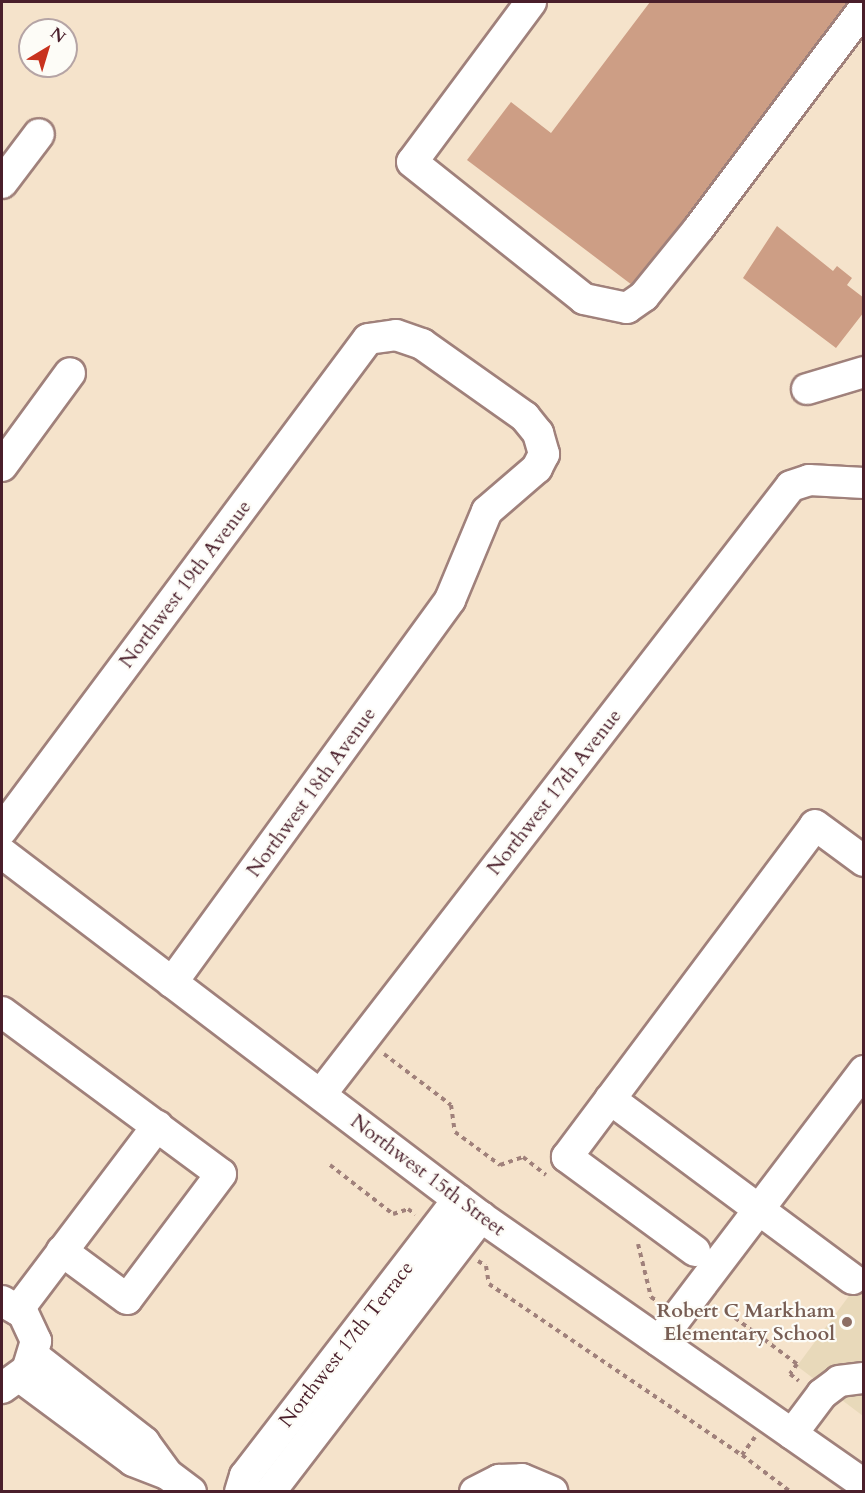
<!DOCTYPE html>
<html>
<head>
<meta charset="utf-8">
<style>
  body { margin:0 }
  #map { position:relative; width:865px; height:1493px; overflow:hidden; background:#f5e3cb; font-family:Cardo,serif }
  div>[style] { position:absolute }
  [style*='--x'] { left:calc(var(--x)*1px); top:calc(var(--y)*1px); width:calc(var(--w)*1px); rotate:calc(var(--a)*1deg) }
  .built>* { inset:0; background:#e8d9ba }
  .building>* { inset:0; background:#cd9e85 }
  .path>* { height:4px; margin-top:-2px; transform-origin:0; background:repeating-linear-gradient(90deg,#a0817b 0 4.5px,transparent 0 9px) }
  .roads { filter:drop-shadow(2px 0 #a0817b) drop-shadow(-2px 0 #a0817b) drop-shadow(0 2px #a0817b) drop-shadow(0 -2px #a0817b) }
  .minor>* { height:30px; margin:-15px; padding:0 15px; transform-origin:15px; border-radius:15px; background:#fff }
  .dots>* { width:16px; height:16px; translate:-50% -50%; box-sizing:border-box; border:3px solid #fdfcf7; border-radius:50% }
  span { translate:-50% -50%; white-space:nowrap; text-align:center; line-height:1.15; -webkit-text-stroke:4.5px #fdfcf7; paint-order:stroke }
  .street-label { font-size:20px; color:#4a1f2b }
  .education-label { font-size:20px; color:#785e54; font-weight:700 }
  .right { translate:-100% -50%; text-align:right }
  .frame { position:absolute; inset:0; border:3px solid #4a1f2b; pointer-events:none }
  .north { position:absolute; left:18px; top:18px; width:60px; height:60px; box-sizing:border-box; background:#fdfcf7; border:2px solid #b5a4a5; border-radius:50%; rotate:38deg; font-size:16px; font-weight:700; line-height:24px; text-align:center; color:#4a1f2b }
  .north::after { content:''; display:block; margin:auto; width:21px; height:27px; background:#c8321e; clip-path:polygon(50% 0,100% 100%,50% 72%,0 100%) }
</style>
</head>
<body>
<div id="map">
  <div class="built">
    <i style="clip-path:polygon(863px 1277px,863px 1416px,797px 1366px)"></i>
  </div>
  <div class="building">
    <i style="clip-path:polygon(650px 2px,853px 2px,636px 288px,467px 160px,511px 102px,551px 133px)"></i>
    <i style="clip-path:polygon(777px 226px,833px 271px,837px 266px,852px 278px,847px 285px,864px 298px,864px 312px,836px 348px,743px 278px)"></i>
  </div>
  <div class="path">
    <i style="--x:384;--y:1054;--w:84;--a:37.3"></i>
    <i style="--x:451;--y:1105;--w:27;--a:82"></i>
    <i style="--x:455;--y:1132;--w:56;--a:36.3"></i>
    <i style="--x:500;--y:1165;--w:24;--a:-19"></i>
    <i style="--x:523;--y:1157;--w:29;--a:38"></i>
    <i style="--x:330;--y:1165;--w:80;--a:37.9"></i>
    <i style="--x:393;--y:1214;--w:16;--a:-18"></i>
    <i style="--x:408;--y:1209;--w:9;--a:36"></i>
    <i style="--x:638;--y:1244;--w:55;--a:76.2"></i>
    <i style="--x:651;--y:1297;--w:7;--a:34"></i>
    <i style="--x:478;--y:1261;--w:9;--a:32"></i>
    <i style="--x:486;--y:1266;--w:18;--a:81"></i>
    <i style="--x:489;--y:1284;--w:305;--a:34.1"></i>
    <i style="--x:735;--y:1318;--w:26;--a:36"></i>
    <i style="--x:699;--y:1332;--w:11;--a:41"></i>
    <i style="--x:707;--y:1339;--w:50;--a:-5.7"></i>
    <i style="--x:757;--y:1334;--w:50;--a:36.9"></i>
    <i style="--x:797;--y:1364;--w:12;--a:125"></i>
    <i style="--x:790;--y:1374;--w:11;--a:38"></i>
    <i style="--x:755;--y:1437;--w:22;--a:126"></i>
    <i style="--x:742;--y:1455;--w:61;--a:37.1"></i>
  </div>
  <div class="roads">
    <div class="minor">
      <i style="--x:531;--y:2;--w:199;--a:126.6"></i>
      <i style="--x:412;--y:162;--w:220;--a:38.5"></i>
      <i style="--x:584;--y:299;--w:44;--a:11.8"></i>
      <i style="--x:627;--y:308;--w:21;--a:-35"></i>
      <i style="--x:644;--y:296;--w:87;--a:-51"></i>
      <i style="--x:699;--y:228;--w:275;--a:-53.1"></i>
      <i style="--x:2;--y:183;--w:61;--a:-52.9"></i>
      <i style="--x:807;--y:389;--w:59;--a:-16.6"></i>
      <i style="--x:2;--y:466;--w:115;--a:-53.8"></i>
      <i style="--x:2;--y:830;--w:612;--a:-53.3"></i>
      <i style="--x:368;--y:339;--w:28;--a:-8"></i>
      <i style="--x:396;--y:335;--w:28;--a:19"></i>
      <i style="--x:422;--y:344;--w:126;--a:35.3"></i>
      <i style="--x:525;--y:417;--w:21;--a:51"></i>
      <i style="--x:538;--y:433;--w:22;--a:74"></i>
      <i style="--x:544;--y:454;--w:16;--a:117"></i>
      <i style="--x:537;--y:468;--w:66;--a:139.3"></i>
      <i style="--x:487;--y:511;--w:96;--a:112.6"></i>
      <i style="--x:450;--y:600;--w:473;--a:126"></i>
      <i style="--x:2;--y:853;--w:602;--a:37.23"></i>
      <i style="--x:481;--y:1217;--w:467;--a:34.9"></i>
      <i style="--x:2;--y:1012;--w:272;--a:36.5"></i>
      <i style="--x:221;--y:1174;--w:156;--a:126.9"></i>
      <i style="--x:127;--y:1299;--w:81;--a:-143.6"></i>
      <i style="--x:321;--y:1094;--w:768;--a:-52.3"></i>
      <i style="--x:791;--y:486;--w:19;--a:-18"></i>
      <i style="--x:809;--y:480;--w:55;--a:3.1"></i>
      <i style="--x:610;--y:1099;--w:302;--a:36.6"></i>
      <i style="--x:695;--y:1251;--w:159;--a:-143.7"></i>
      <i style="--x:567;--y:1157;--w:414;--a:-53.2"></i>
      <i style="--x:815;--y:825;--w:61;--a:36.3"></i>
      <i style="--x:2;--y:1301;--w:24;--a:30"></i>
      <i style="--x:23;--y:1313;--w:31;--a:65"></i>
      <i style="--x:36;--y:1341;--w:30;--a:107"></i>
      <i style="--x:27;--y:1370;--w:31;--a:144"></i>
      <i style="--x:18;--y:1310;--w:231;--a:-52.9"></i>
      <i style="--x:659;--y:1341;--w:339;--a:-52.8"></i>
      <i style="--x:34;--y:1356;--w:140;--a:38"></i>
      <i style="--x:144;--y:1442;--w:39;--a:54"></i>
      <i style="--x:20;--y:1377;--w:141;--a:36.6"></i>
      <i style="--x:133;--y:1461;--w:36;--a:21"></i>
      <i style="--x:167;--y:1474;--w:30;--a:37"></i>
      <i style="--x:792;--y:1434;--w:50;--a:-53.1"></i>
      <i style="--x:822;--y:1394;--w:21;--a:-37"></i>
      <i style="--x:839;--y:1381;--w:25;--a:-7"></i>
      <i style="--x:240;--y:1492;--w:17;--a:-73"></i>
      <i style="--x:245;--y:1476;--w:349;--a:-52.4"></i>
      <i style="--x:270;--y:1492;--w:347;--a:-52.5"></i>
      <i style="--x:475;--y:1492;--w:27;--a:-27"></i>
      <i style="--x:499;--y:1480;--w:23;--a:-2"></i>
      <i style="--x:522;--y:1479;--w:33;--a:23"></i>
    </div>
  </div>
  <div class="dots">
    <i style="left:847px;top:1322px;background:#8d6e63"></i>
  </div>
  <div class="street-label">
    <span style="left:185px;top:584px;rotate:-53deg">Northwest 19th Avenue</span>
    <span style="left:311px;top:792px;rotate:-54deg">Northwest 18th Avenue</span>
    <span style="left:554px;top:792px;rotate:-52deg">Northwest 17th Avenue</span>
    <span style="left:428px;top:1175px;rotate:37deg">Northwest 15th Street</span>
    <span style="left:346px;top:1344px;rotate:-52deg">Northwest 17th Terrace</span>
  </div>
  <div class="education-label">
    <span class="right" style="left:835px;top:1322px">Robert C Markham<br>Elementary School</span>
  </div>
  <div class="frame"></div>
  <div class="north">N</div>
</div>
</body>
</html>
